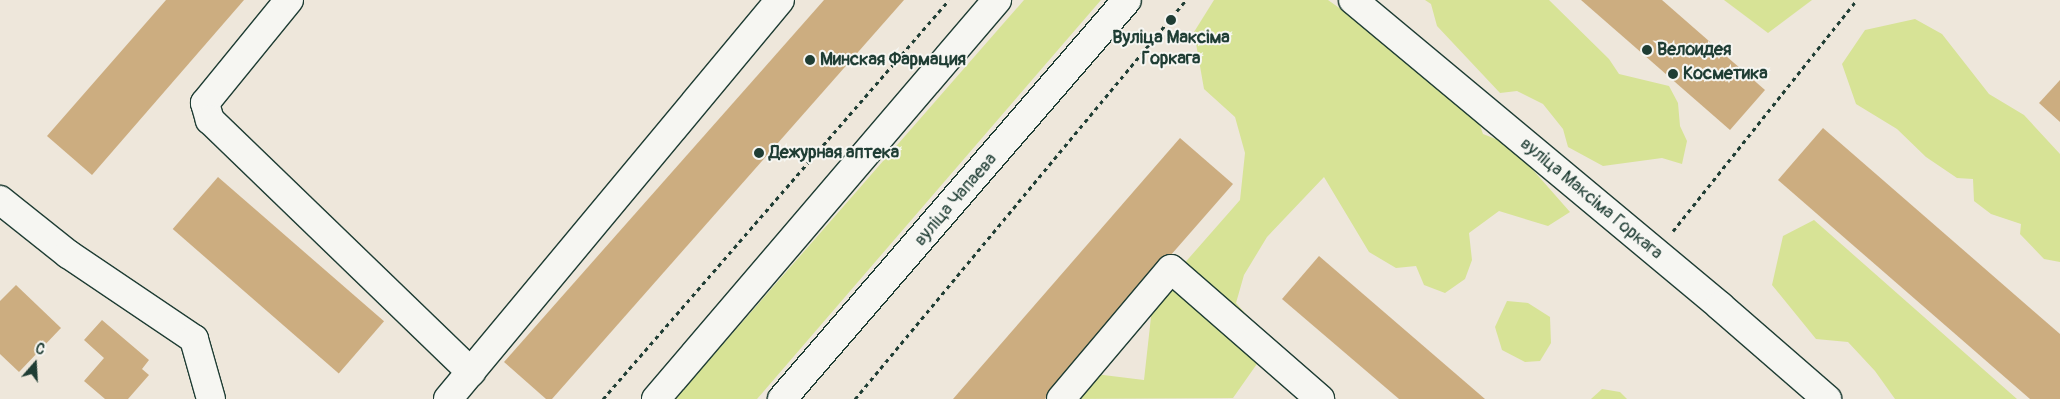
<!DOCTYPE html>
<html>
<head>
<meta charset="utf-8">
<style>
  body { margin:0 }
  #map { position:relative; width:2060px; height:399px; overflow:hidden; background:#eee7db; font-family:Pangolin,sans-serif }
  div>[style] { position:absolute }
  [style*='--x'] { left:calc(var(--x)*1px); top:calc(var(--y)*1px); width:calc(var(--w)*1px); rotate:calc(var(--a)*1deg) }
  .green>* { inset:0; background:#d7e396 }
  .building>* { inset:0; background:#ccad80; transform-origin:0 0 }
  .path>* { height:3px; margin-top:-1.5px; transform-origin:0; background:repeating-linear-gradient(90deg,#1f3d34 0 4px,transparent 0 8px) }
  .roads { filter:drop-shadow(1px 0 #1f3d34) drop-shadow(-1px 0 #1f3d34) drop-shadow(0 1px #1f3d34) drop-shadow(0 -1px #1f3d34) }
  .minor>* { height:28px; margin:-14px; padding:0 14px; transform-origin:14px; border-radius:14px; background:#f6f6f2 }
  .major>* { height:28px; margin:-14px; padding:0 14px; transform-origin:14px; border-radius:14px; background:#f6f6f2 }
  .dots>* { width:14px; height:14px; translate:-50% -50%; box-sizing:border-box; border:2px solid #f6f6f2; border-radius:50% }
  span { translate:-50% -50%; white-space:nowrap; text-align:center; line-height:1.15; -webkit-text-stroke:4px #f6f6f2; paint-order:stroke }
  .poi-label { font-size:18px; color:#1f3d34; font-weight:700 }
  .left { translate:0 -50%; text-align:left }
  .street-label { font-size:18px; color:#1f3d34 }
  .north { position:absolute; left:10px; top:339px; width:50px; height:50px; -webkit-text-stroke:4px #f6f6f2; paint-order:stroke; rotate:19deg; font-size:14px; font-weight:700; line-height:20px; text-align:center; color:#1f3d34 }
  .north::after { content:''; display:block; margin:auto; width:18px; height:22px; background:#1f3d34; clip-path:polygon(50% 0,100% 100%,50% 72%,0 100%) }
</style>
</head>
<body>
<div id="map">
  <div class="green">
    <i style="clip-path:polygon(1024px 0,1101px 0,757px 399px,675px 399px)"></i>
    <i style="clip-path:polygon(1214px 0,1328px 0,1407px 56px,1475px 111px,1483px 134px,1511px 145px,1570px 212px,1548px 226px,1499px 211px,1469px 233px,1472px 260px,1465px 279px,1445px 293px,1424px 285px,1416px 266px,1396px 268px,1369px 252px,1324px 177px,1267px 237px,1244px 275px,1236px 303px,1260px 330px,1259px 361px,1233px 398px,1066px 399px,1095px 374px,1144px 380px,1153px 299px,1240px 200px,1245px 153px,1235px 117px,1204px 89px,1194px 32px)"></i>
    <i style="clip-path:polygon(1425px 0,1549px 0,1609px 59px,1619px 74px,1669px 86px,1678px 103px,1680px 126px,1687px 141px,1682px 164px,1662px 158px,1603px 166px,1568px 147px,1563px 129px,1543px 104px,1517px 91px,1500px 93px,1437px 26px,1431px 4px)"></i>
    <i style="clip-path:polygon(1724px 0,1812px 0,1768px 33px)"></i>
    <i style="clip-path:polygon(1915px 19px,1942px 34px,1989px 94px,2024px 115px,2060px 154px,2060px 262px,2044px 259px,2020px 234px,2021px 224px,1991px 214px,1974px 201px,1973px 179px,1957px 178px,1926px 157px,1897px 129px,1856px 104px,1842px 64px,1865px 30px)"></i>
    <i style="clip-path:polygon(1814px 220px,2017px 399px,1895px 399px,1875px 371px,1848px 342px,1816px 339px,1772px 285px,1783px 236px)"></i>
    <i style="clip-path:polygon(1507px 301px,1528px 303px,1550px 317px,1551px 343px,1540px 361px,1525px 362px,1502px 350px,1495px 327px)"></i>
    <i style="clip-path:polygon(1602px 389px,1620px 392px,1627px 399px,1591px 399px)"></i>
  </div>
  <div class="building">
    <i style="clip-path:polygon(166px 0,244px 0,92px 175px,47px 136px)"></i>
    <i style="clip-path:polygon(824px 0,904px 0,552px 399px,546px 399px,504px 362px)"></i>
    <i style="clip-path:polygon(1581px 0,1662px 0,1765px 90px,1730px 130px)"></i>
    <i style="clip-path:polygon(2060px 80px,2060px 122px,2039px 103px)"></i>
    <i style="clip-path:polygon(1823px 128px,2060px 334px,2060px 399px,2030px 399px,1778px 180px)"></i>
    <i style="clip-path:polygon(1180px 138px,1233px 184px,1045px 399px,953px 399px)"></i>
    <i style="left:218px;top:177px;width:220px;height:69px;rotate:41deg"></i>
    <i style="clip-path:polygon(1319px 256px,1485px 399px,1399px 399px,1282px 299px)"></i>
    <i style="clip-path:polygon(16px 285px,61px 328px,19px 372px,0 354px,0 301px)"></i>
    <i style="clip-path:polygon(102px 320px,149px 360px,142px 369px,149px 375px,128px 399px,105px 399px,84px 381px,104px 358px,84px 340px)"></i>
  </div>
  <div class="path">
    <i style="--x:1673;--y:231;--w:295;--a:-51.5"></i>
    <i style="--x:603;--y:399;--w:528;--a:-49.07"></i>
    <i style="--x:855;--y:399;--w:518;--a:-50.32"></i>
  </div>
  <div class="roads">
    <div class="minor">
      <i style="--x:289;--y:0;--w:133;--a:129.2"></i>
      <i style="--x:205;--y:103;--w:18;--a:74"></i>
      <i style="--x:210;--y:120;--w:363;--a:44"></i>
      <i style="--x:1353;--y:0;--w:478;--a:39.8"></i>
      <i style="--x:1720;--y:306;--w:142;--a:41"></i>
      <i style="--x:0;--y:200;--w:87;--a:38.5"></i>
      <i style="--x:68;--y:254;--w:152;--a:34"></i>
      <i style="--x:194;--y:339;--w:62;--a:74.2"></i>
      <i style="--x:448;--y:399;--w:519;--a:-50.24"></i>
      <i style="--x:1061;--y:399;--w:170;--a:-49.8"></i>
      <i style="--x:1171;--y:269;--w:198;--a:41.1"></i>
    </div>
    <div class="major">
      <i style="--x:656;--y:399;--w:525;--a:-49.48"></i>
      <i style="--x:782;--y:399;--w:527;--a:-49.15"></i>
    </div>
  </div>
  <div class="dots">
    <i style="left:1171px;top:20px;background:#1f3d34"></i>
    <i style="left:1647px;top:50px;background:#1f3d34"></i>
    <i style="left:810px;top:60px;background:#1f3d34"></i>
    <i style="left:1673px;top:74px;background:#1f3d34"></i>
    <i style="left:759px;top:153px;background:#1f3d34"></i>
  </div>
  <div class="poi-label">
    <span style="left:1171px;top:49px">Вуліца Максіма<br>Горкага</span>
    <span class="left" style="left:1657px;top:50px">Велоидея</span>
    <span class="left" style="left:820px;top:60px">Минская Фармация</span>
    <span class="left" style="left:1683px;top:74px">Косметика</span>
    <span class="left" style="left:769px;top:153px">Дежурная аптека</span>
  </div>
  <div class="street-label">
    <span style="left:1591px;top:199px;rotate:40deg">вуліца Максіма Горкага</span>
    <span style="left:956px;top:200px;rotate:-49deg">вуліца Чапаева</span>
  </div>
  <div class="north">С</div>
</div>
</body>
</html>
